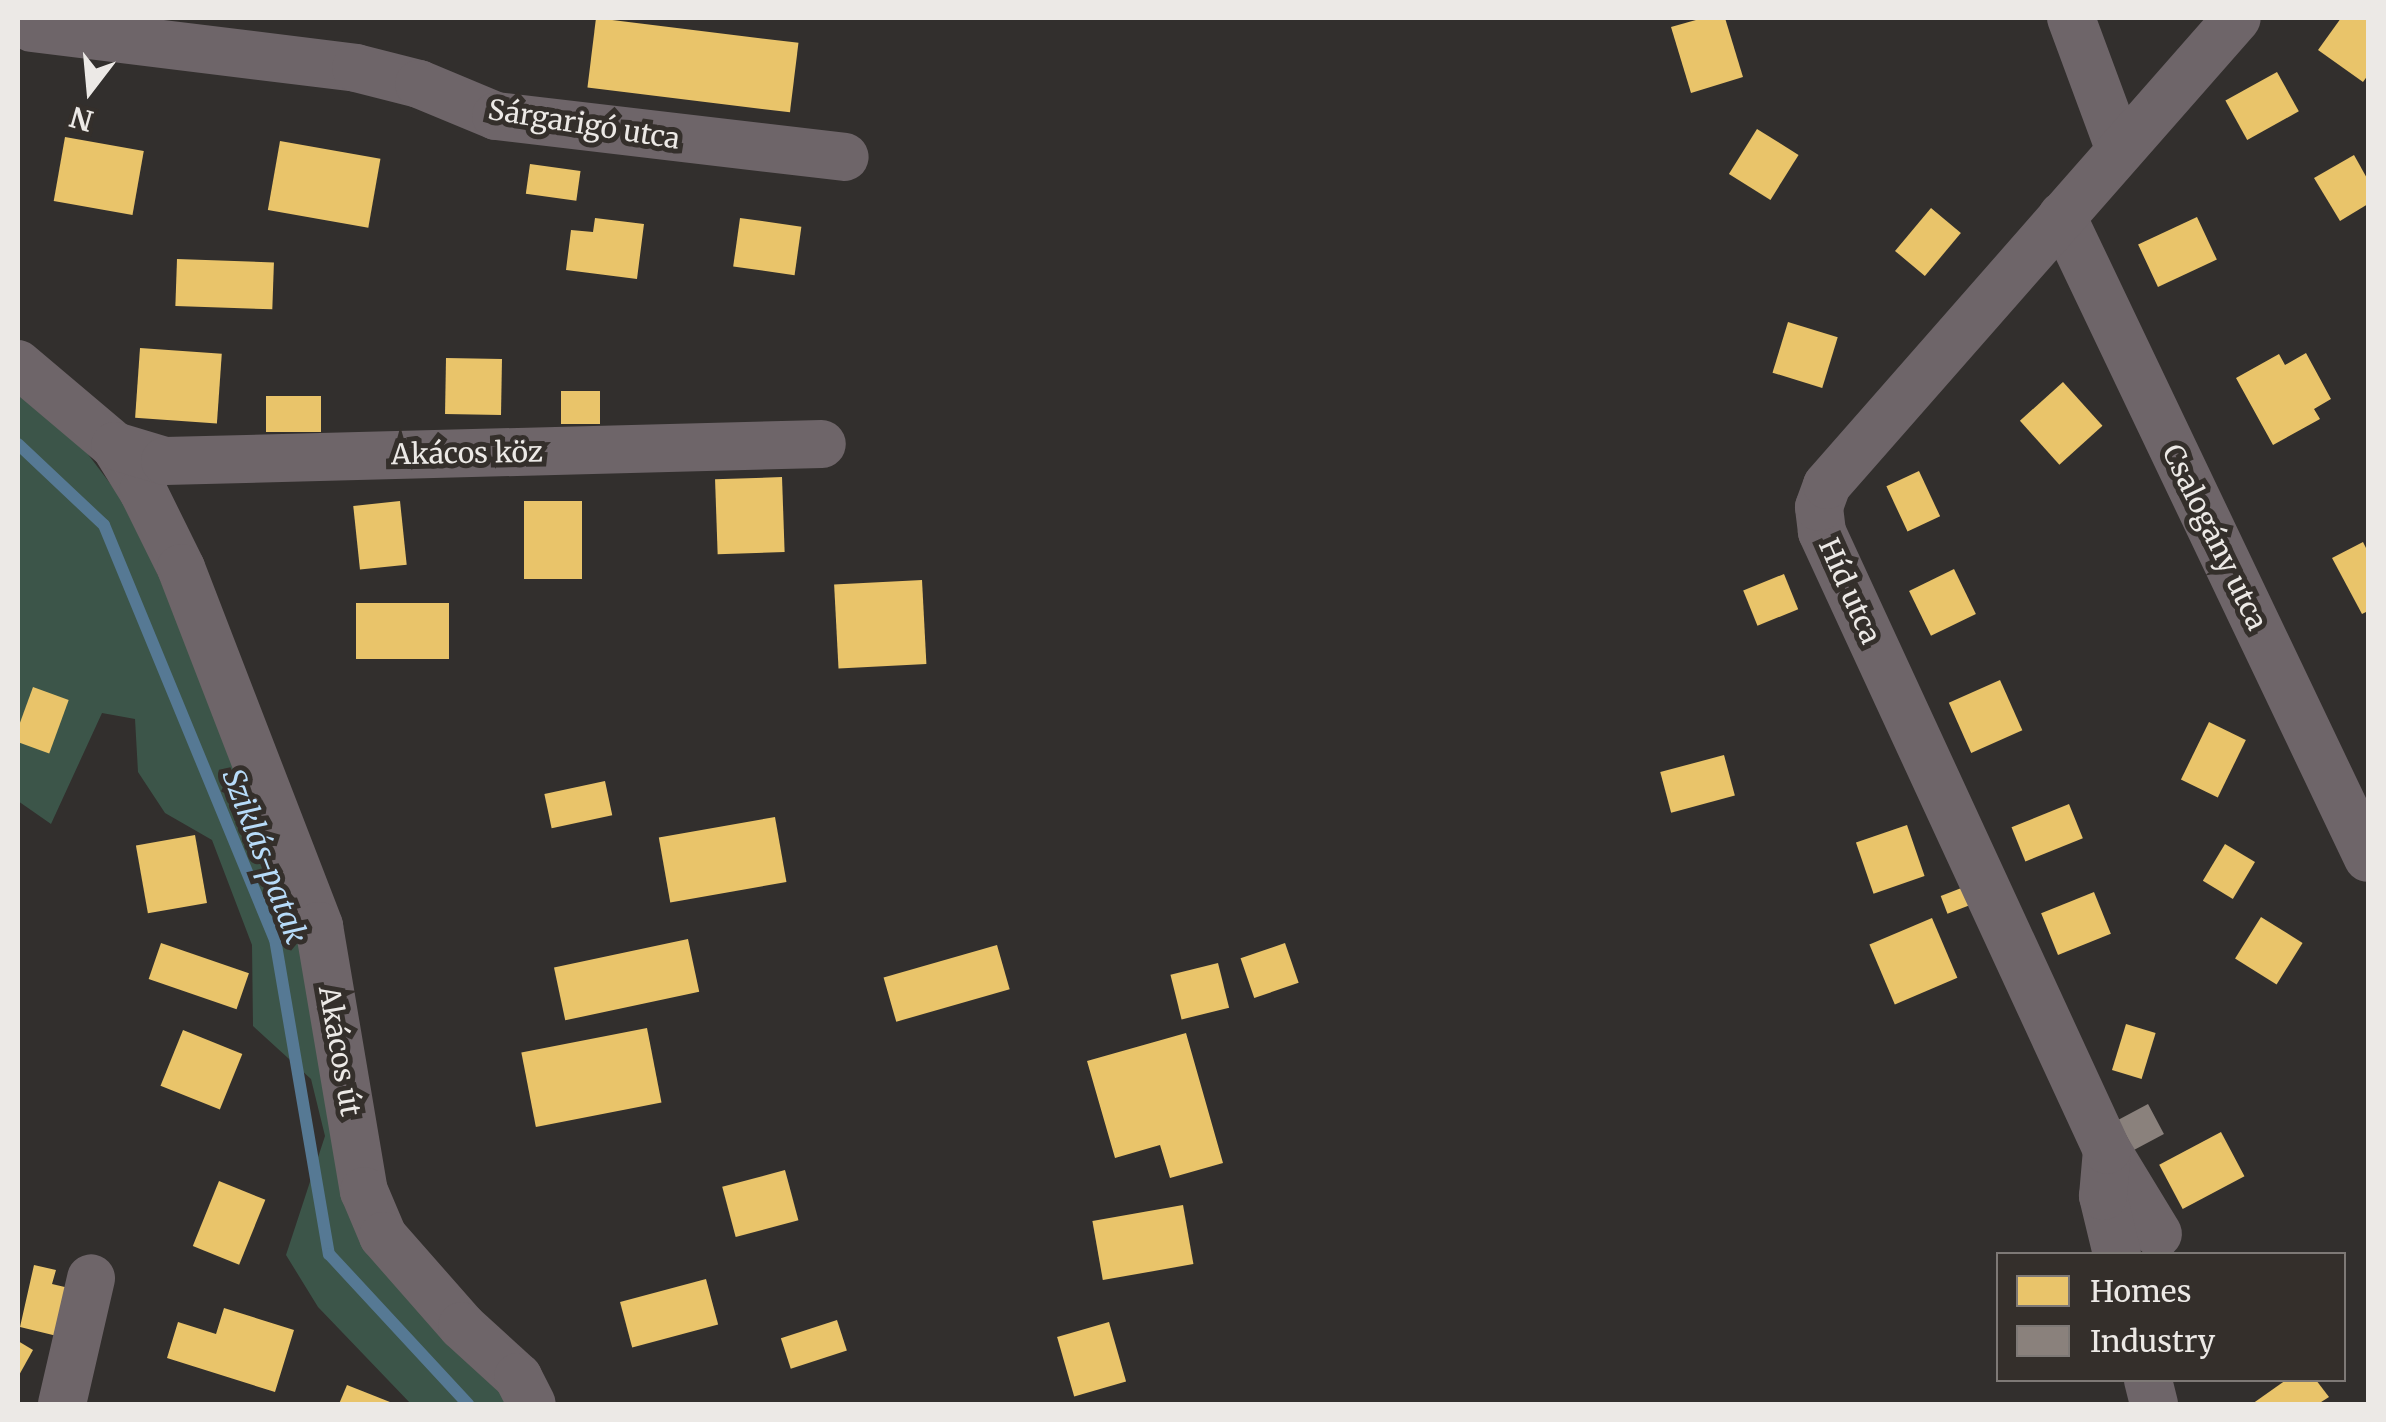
<!DOCTYPE html>
<html>
<head>
<meta charset="utf-8">
<style>
  body { margin:0 }
  #map { position:relative; width:2386px; height:1422px; overflow:hidden; background:#322f2d; font-family:Merriweather,serif }
  div>[style] { position:absolute }
  [style*='--x'] { left:calc(var(--x)*1px); top:calc(var(--y)*1px); width:calc(var(--w)*1px); rotate:calc(var(--a)*1deg) }
  .green>* { inset:0; background:#3c5549 }
  .homes>* { inset:0; background:#e9c46a; transform-origin:0 0 }
  .industry>* { inset:0; background:#8a817c; transform-origin:0 0 }
  .stream>* { height:12px; margin:-6px; padding:0 6px; transform-origin:6px; border-radius:6px; background:#567994 }
  .street>* { height:48px; margin:-24px; padding:0 24px; transform-origin:24px; border-radius:24px; background:#6e6569 }
  span { translate:-50% -50%; white-space:nowrap; text-align:center; line-height:1.15; -webkit-text-stroke:10px #342f2b; paint-order:stroke }
  .street-label { font-size:28px; color:#ece9e6 }
  .water-label { font-size:30px; color:#b7dbf9; font-style:italic }
  .frame { position:absolute; inset:0; border:20px solid #ece9e6; pointer-events:none }
  .legend { position:absolute; left:1996px; top:1252px; width:350px; height:130px; box-sizing:border-box; background:#342f2b; border:2px solid #7e7976; margin:0; padding:12px 18px; list-style:none; font-size:30px; color:#ece9e6 }
  .legend li { display:flex; align-items:center; gap:20px; height:50px }
  .legend b { width:50px; border:2px solid #7e7976 }
  .north { position:absolute; left:40px; top:40px; width:100px; height:100px; -webkit-text-stroke:8px #342f2b; paint-order:stroke; rotate:196deg; font-size:28px; font-weight:700; line-height:40px; text-align:center; color:#ece9e6 }
  .north::after { content:''; display:block; margin:auto; width:35px; height:45px; background:#ece9e6; clip-path:polygon(50% 0,100% 100%,50% 72%,0 100%) }
</style>
</head>
<body>
<div id="map">
  <div class="green">
    <i style="clip-path:polygon(18px 392px,84px 449px,128px 507px,201px 673px,315px 979px,351px 1213px,511px 1404px,411px 1404px,318px 1307px,286px 1255px,325px 1136px,311px 1079px,253px 1026px,252px 945px,212px 840px,165px 813px,138px 772px,135px 719px,102px 713px,51px 824px,18px 801px)"></i>
  </div>
  <div class="homes">
    <i style="left:596px;top:18px;width:204px;height:70px;rotate:7deg"></i>
    <i style="clip-path:polygon(1703px 18px,1725px 18px,1743px 77px,1691px 93px,1671px 27px)"></i>
    <i style="clip-path:polygon(2341px 18px,2368px 18px,2368px 75px,2363px 82px,2318px 50px)"></i>
    <i style="left:2277px;top:72px;width:45px;height:59px;rotate:61deg"></i>
    <i style="left:1757px;top:129px;width:49px;height:53px;rotate:32deg"></i>
    <i style="left:65px;top:137px;width:80px;height:65px;rotate:10deg"></i>
    <i style="left:280px;top:141px;width:102px;height:70px;rotate:10deg"></i>
    <i style="clip-path:polygon(2354px 155px,2368px 180px,2368px 204px,2340px 221px,2314px 178px)"></i>
    <i style="left:530px;top:164px;width:51px;height:30px;rotate:8deg"></i>
    <i style="left:1931px;top:208px;width:39px;height:56px;rotate:40deg"></i>
    <i style="left:2197px;top:217px;width:47px;height:65px;rotate:65deg"></i>
    <i style="clip-path:polygon(595px 218px,644px 224px,637px 279px,566px 270px,571px 230px,593px 232px)"></i>
    <i style="left:740px;top:218px;width:62px;height:49px;rotate:8deg"></i>
    <i style="left:177px;top:259px;width:97px;height:47px;rotate:2deg"></i>
    <i style="left:1788px;top:322px;width:52px;height:53px;rotate:17deg"></i>
    <i style="left:140px;top:348px;width:82px;height:70px;rotate:4deg"></i>
    <i style="clip-path:polygon(2306px 353px,2331px 399px,2314px 409px,2320px 419px,2273px 445px,2236px 378px,2279px 354px,2285px 365px)"></i>
    <i style="left:446px;top:358px;width:56px;height:56px;rotate:1deg"></i>
    <i style="left:2063px;top:382px;width:59px;height:58px;rotate:48deg"></i>
    <i style="left:561px;top:391px;width:39px;height:33px"></i>
    <i style="left:266px;top:396px;width:55px;height:36px"></i>
    <i style="left:1919px;top:471px;width:50px;height:36px;rotate:65deg"></i>
    <i style="left:782px;top:477px;width:75px;height:67px;rotate:88deg"></i>
    <i style="left:400px;top:501px;width:64px;height:47px;rotate:84deg"></i>
    <i style="left:524px;top:501px;width:58px;height:78px"></i>
    <i style="clip-path:polygon(2363px 542px,2368px 552px,2368px 611px,2362px 614px,2332px 558px)"></i>
    <i style="left:1954px;top:569px;width:50px;height:50px;rotate:64deg"></i>
    <i style="left:1784px;top:574px;width:38px;height:44px;rotate:68deg"></i>
    <i style="left:922px;top:580px;width:84px;height:88px;rotate:87deg"></i>
    <i style="left:356px;top:603px;width:93px;height:56px"></i>
    <i style="left:2000px;top:680px;width:55px;height:56px;rotate:66deg"></i>
    <i style="left:33px;top:687px;width:38px;height:57px;rotate:20deg"></i>
    <i style="left:2209px;top:722px;width:41px;height:64px;rotate:26deg"></i>
    <i style="left:1724px;top:755px;width:42px;height:66px;rotate:75deg"></i>
    <i style="left:605px;top:781px;width:35px;height:62px;rotate:78deg"></i>
    <i style="left:2069px;top:804px;width:37px;height:62px;rotate:68deg"></i>
    <i style="left:775px;top:817px;width:66px;height:118px;rotate:80deg"></i>
    <i style="left:1907px;top:825px;width:54px;height:54px;rotate:71deg"></i>
    <i style="left:195px;top:835px;width:69px;height:60px;rotate:80deg"></i>
    <i style="left:2225px;top:844px;width:35px;height:43px;rotate:31deg"></i>
    <i style="left:1964px;top:887px;width:19px;height:25px;rotate:69deg"></i>
    <i style="left:2094px;top:892px;width:45px;height:57px;rotate:68deg"></i>
    <i style="left:2261px;top:917px;width:49px;height:49px;rotate:32deg"></i>
    <i style="left:1932px;top:918px;width:65px;height:68px;rotate:67deg"></i>
    <i style="left:688px;top:939px;width:54px;height:137px;rotate:78deg"></i>
    <i style="left:161px;top:943px;width:93px;height:38px;rotate:19deg"></i>
    <i style="left:1285px;top:943px;width:42px;height:47px;rotate:71deg"></i>
    <i style="left:997px;top:945px;width:46px;height:118px;rotate:74deg"></i>
    <i style="left:1218px;top:963px;width:46px;height:49px;rotate:76deg"></i>
    <i style="left:2126px;top:1024px;width:31px;height:48px;rotate:17deg"></i>
    <i style="left:647px;top:1028px;width:76px;height:128px;rotate:79deg"></i>
    <i style="left:183px;top:1030px;width:64px;height:60px;rotate:22deg"></i>
    <i style="clip-path:polygon(1186px 1033px,1223px 1163px,1170px 1178px,1160px 1145px,1115px 1158px,1087px 1061px)"></i>
    <i style="left:2221px;top:1132px;width:50px;height:70px;rotate:62deg"></i>
    <i style="left:785px;top:1170px;width:52px;height:65px;rotate:75deg"></i>
    <i style="left:219px;top:1181px;width:50px;height:70px;rotate:22deg"></i>
    <i style="left:1183px;top:1205px;width:60px;height:92px;rotate:80deg"></i>
    <i style="clip-path:polygon(34px 1265px,56px 1270px,52px 1284px,69px 1288px,57px 1336px,20px 1327px)"></i>
    <i style="left:706px;top:1279px;width:47px;height:89px;rotate:75deg"></i>
    <i style="clip-path:polygon(224px 1308px,294px 1330px,275px 1392px,167px 1358px,178px 1322px,216px 1334px)"></i>
    <i style="left:837px;top:1320px;width:32px;height:59px;rotate:72deg"></i>
    <i style="left:1109px;top:1322px;width:62px;height:54px;rotate:74deg"></i>
    <i style="clip-path:polygon(18px 1341px,33px 1350px,18px 1377px)"></i>
    <i style="clip-path:polygon(2286px 1380px,2316px 1380px,2329px 1397px,2318px 1404px,2252px 1404px)"></i>
    <i style="clip-path:polygon(347px 1385px,395px 1404px,339px 1404px)"></i>
  </div>
  <div class="industry">
    <i style="left:2148px;top:1104px;width:34px;height:34px;rotate:62deg"></i>
  </div>
  <div class="stream">
    <i style="--x:18;--y:444;--w:118;--a:43.3"></i>
    <i style="--x:104;--y:525;--w:448;--a:67.6"></i>
    <i style="--x:275;--y:939;--w:320;--a:80.3"></i>
    <i style="--x:329;--y:1254;--w:205;--a:47.2"></i>
  </div>
  <div class="street">
    <i style="--x:2071;--y:18;--w:139;--a:69.7"></i>
    <i style="--x:32;--y:28;--w:326;--a:7"></i>
    <i style="--x:356;--y:68;--w:65;--a:14.3"></i>
    <i style="--x:419;--y:84;--w:83;--a:22.6"></i>
    <i style="--x:496;--y:116;--w:351;--a:6.7"></i>
    <i style="--x:2062;--y:216;--w:711;--a:64.52"></i>
    <i style="--x:18;--y:364;--w:127;--a:40.2"></i>
    <i style="--x:115;--y:446;--w:53;--a:58.1"></i>
    <i style="--x:143;--y:491;--w:86;--a:63.7"></i>
    <i style="--x:181;--y:568;--w:384;--a:68.9"></i>
    <i style="--x:319;--y:926;--w:269;--a:80.4"></i>
    <i style="--x:364;--y:1191;--w:49;--a:67.1"></i>
    <i style="--x:383;--y:1236;--w:120;--a:48.7"></i>
    <i style="--x:462;--y:1326;--w:76;--a:42.3"></i>
    <i style="--x:518;--y:1377;--w:30;--a:63"></i>
    <i style="--x:115;--y:446;--w:52;--a:16.7"></i>
    <i style="--x:165;--y:461;--w:657;--a:-1.48"></i>
    <i style="--x:2107;--y:1150;--w:98;--a:58.7"></i>
    <i style="--x:2117;--y:1254;--w:60;--a:-103.6"></i>
    <i style="--x:2103;--y:1196;--w:46;--a:-85"></i>
    <i style="--x:2107;--y:1150;--w:681;--a:-114.76"></i>
    <i style="--x:1822;--y:532;--w:25;--a:-97"></i>
    <i style="--x:1819;--y:507;--w:23;--a:-70"></i>
    <i style="--x:1827;--y:485;--w:621;--a:-48.72"></i>
    <i style="--x:2148;--y:1380;--w:25;--a:76"></i>
    <i style="--x:62;--y:1404;--w:129;--a:-77"></i>
  </div>
  <div class="street-label">
    <span style="left:584px;top:124px;rotate:9deg">Sárgarigó utca</span>
    <span style="left:467px;top:453px;rotate:-1deg">Akácos köz</span>
    <span style="left:2215px;top:537px;rotate:64deg">Csalogány utca</span>
    <span style="left:1850px;top:591px;rotate:66deg">Híd utca</span>
    <span style="left:340px;top:1051px;rotate:80deg">Akácos út</span>
  </div>
  <div class="water-label">
    <span style="left:265px;top:856px;rotate:69deg">Sziklás-patak</span>
  </div>
  <div class="frame"></div>
  <ul class="legend">
  <li><b style="height:28px;background:#e9c46a"></b>Homes</li>
  <li><b style="height:28px;background:#8a817c"></b>Industry</li>
  </ul>
  <div class="north">N</div>
</div>
</body>
</html>
